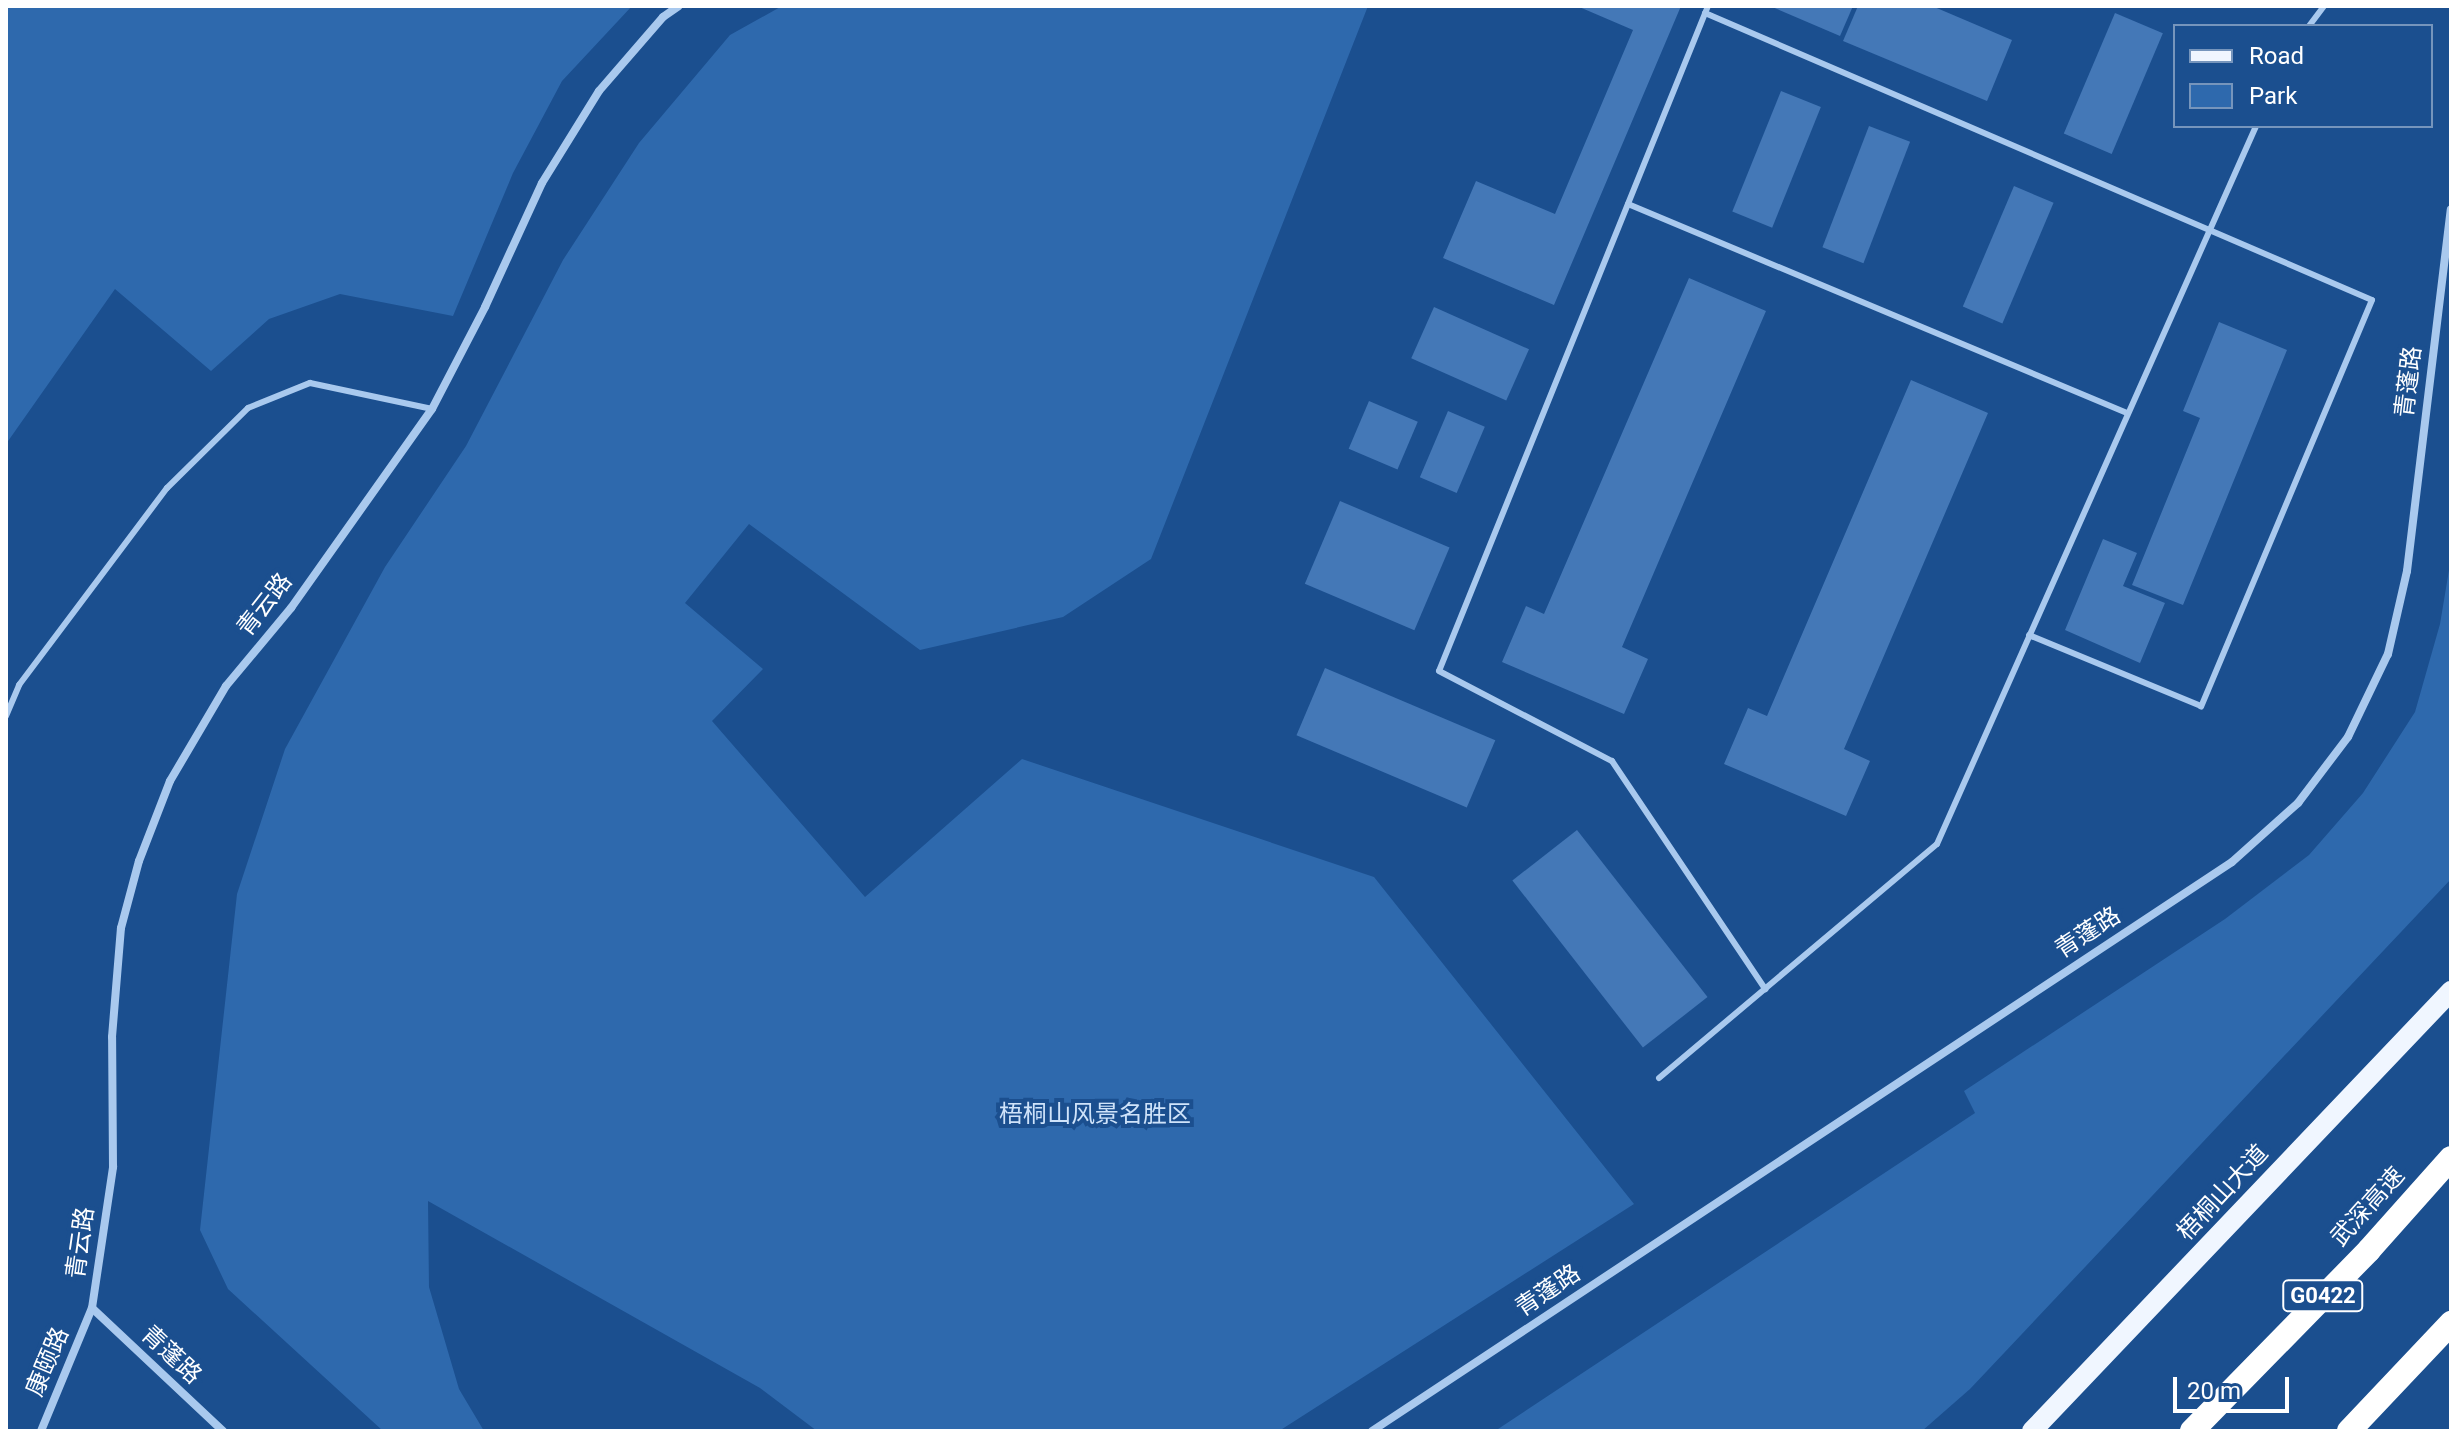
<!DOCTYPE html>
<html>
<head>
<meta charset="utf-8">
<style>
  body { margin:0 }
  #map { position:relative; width:2457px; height:1437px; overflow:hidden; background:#1b4f8f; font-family:Roboto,"Noto Sans SC",sans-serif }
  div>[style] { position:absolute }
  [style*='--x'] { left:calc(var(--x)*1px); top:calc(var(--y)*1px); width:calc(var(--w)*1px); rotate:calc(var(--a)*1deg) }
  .green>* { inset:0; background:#2e69ad }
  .building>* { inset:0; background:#4478b7; transform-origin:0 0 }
  .lane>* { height:6px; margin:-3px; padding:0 3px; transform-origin:3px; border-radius:3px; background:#a9c9ee }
  .street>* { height:8px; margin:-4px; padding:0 4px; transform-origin:4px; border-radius:4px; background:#a9c9ee }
  .primary>* { height:20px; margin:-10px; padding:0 10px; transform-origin:10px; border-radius:10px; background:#f0f6ff }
  .highway>* { height:24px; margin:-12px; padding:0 12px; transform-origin:12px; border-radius:12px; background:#fff }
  span { translate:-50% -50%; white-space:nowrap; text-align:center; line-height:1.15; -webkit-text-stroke:8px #1b4f8f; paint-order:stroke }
  .shield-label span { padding:2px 6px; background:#1b4f8f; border:2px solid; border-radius:6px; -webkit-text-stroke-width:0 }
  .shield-label { font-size:22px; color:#fff; font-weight:700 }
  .street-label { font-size:24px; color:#fff }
  .park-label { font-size:24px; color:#cfe3fa }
  .frame { position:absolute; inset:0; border:8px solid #fff; pointer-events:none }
  .legend { position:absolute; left:2173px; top:24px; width:260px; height:104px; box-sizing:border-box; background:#1b4f8f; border:2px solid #7695bc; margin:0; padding:10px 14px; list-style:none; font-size:24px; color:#fff }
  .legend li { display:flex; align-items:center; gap:16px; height:40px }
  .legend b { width:40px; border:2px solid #7695bc }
  .scale { position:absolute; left:2173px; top:1377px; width:116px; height:36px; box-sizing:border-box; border:4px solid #fff; border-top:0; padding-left:10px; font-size:24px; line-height:28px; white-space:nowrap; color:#fff; -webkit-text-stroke:6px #1b4f8f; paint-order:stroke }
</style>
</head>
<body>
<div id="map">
  <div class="green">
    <i style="clip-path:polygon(6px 6px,632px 6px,562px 81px,513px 173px,453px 316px,340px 294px,269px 319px,211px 371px,115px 289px,6px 444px)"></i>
    <i style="clip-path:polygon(782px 6px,1368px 6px,1151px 559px,1063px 617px,920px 650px,749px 524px,685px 603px,763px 669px,712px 721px,865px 897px,1022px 759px,1374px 877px,1634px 1204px,1279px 1431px,817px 1431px,760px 1388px,428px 1201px,429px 1287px,459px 1389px,484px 1431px,383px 1431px,228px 1289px,200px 1230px,237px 894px,285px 749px,385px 567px,466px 446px,563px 260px,639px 143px,730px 35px)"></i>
    <i style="clip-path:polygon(2451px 558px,2451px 879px,1970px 1389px,1922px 1431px,1495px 1431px,1975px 1113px,1964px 1091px,2225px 919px,2309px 855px,2363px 793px,2415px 712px,2440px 624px)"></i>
  </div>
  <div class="building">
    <i style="clip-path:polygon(1577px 6px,1681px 6px,1554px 305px,1443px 258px,1476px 181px,1555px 214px,1633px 30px)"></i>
    <i style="clip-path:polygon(1770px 6px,1853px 6px,1840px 36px)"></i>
    <i style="clip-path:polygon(1858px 6px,1932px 6px,2012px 40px,1987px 101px,1843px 41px)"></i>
    <i style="left:2115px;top:13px;width:52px;height:131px;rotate:23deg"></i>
    <i style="left:1781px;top:91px;width:43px;height:130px;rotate:22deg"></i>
    <i style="left:1869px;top:126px;width:44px;height:130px;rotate:21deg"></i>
    <i style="left:2014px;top:186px;width:43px;height:131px;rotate:23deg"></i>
    <i style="clip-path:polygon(1689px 278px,1766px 311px,1622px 647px,1648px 659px,1624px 714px,1502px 662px,1526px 606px,1544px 614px)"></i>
    <i style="left:1434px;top:307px;width:104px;height:56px;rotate:24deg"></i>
    <i style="clip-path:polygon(2219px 322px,2287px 350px,2183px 605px,2132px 585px,2200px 418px,2183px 411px)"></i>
    <i style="clip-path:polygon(1911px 380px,1988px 413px,1844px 749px,1870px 761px,1846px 816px,1724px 764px,1748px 708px,1767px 716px)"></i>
    <i style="left:1369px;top:401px;width:53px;height:52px;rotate:23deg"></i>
    <i style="left:1448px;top:411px;width:40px;height:72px;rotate:23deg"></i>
    <i style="left:1340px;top:501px;width:119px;height:90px;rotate:23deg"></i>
    <i style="clip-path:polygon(2103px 539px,2137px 553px,2123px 586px,2165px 603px,2140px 663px,2065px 630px)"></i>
    <i style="left:1325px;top:668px;width:185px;height:73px;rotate:23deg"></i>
    <i style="left:1577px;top:830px;width:212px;height:82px;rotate:52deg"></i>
  </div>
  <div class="lane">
    <i style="--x:1708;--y:6;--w:717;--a:112.02"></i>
    <i style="--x:1439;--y:671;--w:195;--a:27.5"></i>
    <i style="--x:1612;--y:761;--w:275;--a:56.1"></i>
    <i style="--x:1705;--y:13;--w:726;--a:23.28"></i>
    <i style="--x:2372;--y:300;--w:441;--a:112.8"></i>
    <i style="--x:2201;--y:706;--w:186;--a:-157.6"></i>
    <i style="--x:2309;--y:26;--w:25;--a:-53"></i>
    <i style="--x:1628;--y:204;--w:541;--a:22.73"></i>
    <i style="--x:6;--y:716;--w:34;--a:-67"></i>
    <i style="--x:19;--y:685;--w:246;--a:-53.1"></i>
    <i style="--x:167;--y:488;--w:114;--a:-44.6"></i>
    <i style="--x:248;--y:408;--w:67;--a:-22"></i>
    <i style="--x:310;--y:383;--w:125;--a:12"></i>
    <i style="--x:1659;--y:1078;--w:363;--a:-40.1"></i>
    <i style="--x:1937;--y:844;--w:786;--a:-66.04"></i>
  </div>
  <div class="street">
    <i style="--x:92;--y:1308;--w:180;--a:43.2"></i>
    <i style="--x:41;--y:1431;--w:133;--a:-67.5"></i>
    <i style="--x:92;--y:1308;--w:143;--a:-81.5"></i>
    <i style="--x:113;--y:1167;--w:130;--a:-90.4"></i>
    <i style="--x:112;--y:1037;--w:109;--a:-85.3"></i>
    <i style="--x:121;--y:928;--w:69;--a:-75"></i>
    <i style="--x:139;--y:861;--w:86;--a:-68.8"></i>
    <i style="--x:170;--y:781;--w:110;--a:-59.5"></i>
    <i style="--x:226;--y:686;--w:102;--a:-50.2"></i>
    <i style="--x:291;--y:608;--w:244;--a:-54.7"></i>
    <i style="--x:432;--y:409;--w:115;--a:-62.5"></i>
    <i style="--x:485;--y:307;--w:136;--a:-65.3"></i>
    <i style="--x:542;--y:183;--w:108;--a:-58.2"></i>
    <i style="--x:599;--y:91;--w:98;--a:-49.1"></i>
    <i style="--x:663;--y:17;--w:19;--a:-35"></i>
    <i style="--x:1372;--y:1431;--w:1031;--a:-33.49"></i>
    <i style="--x:2232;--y:862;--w:89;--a:-41.8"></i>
    <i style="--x:2298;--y:803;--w:83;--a:-52.9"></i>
    <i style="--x:2348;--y:737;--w:92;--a:-64.3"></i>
    <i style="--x:2388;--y:654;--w:85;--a:-77.1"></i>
    <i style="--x:2407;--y:571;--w:364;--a:-83.1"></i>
  </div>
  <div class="primary">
    <i style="--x:2032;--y:1431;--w:608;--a:-46.4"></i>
  </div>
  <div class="highway">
    <i style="--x:2192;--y:1431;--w:253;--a:-45.6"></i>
    <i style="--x:2369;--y:1250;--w:123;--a:-48.3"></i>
    <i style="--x:2349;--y:1431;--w:149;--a:-46.6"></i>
  </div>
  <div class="shield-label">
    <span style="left:2323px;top:1296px">G0422</span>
  </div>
  <div class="street-label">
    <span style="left:2409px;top:382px;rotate:-83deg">青蓬路</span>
    <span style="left:265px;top:605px;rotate:-52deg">青云路</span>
    <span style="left:2088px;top:933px;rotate:-33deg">青蓬路</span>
    <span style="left:2223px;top:1193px;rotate:-47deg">梧桐山大道</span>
    <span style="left:2368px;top:1207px;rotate:-48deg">武深高速</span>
    <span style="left:81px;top:1243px;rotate:-82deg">青云路</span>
    <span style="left:1548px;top:1291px;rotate:-34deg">青蓬路</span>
    <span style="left:171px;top:1355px;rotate:43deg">青蓬路</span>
    <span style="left:48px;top:1362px;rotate:-67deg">康颐路</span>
  </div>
  <div class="park-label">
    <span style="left:1095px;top:1115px">梧桐山风景名胜区</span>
  </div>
  <div class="frame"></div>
  <ul class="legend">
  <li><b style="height:10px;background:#f0f6ff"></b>Road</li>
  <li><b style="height:22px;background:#2e69ad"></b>Park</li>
  </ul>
  <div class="scale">20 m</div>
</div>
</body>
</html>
